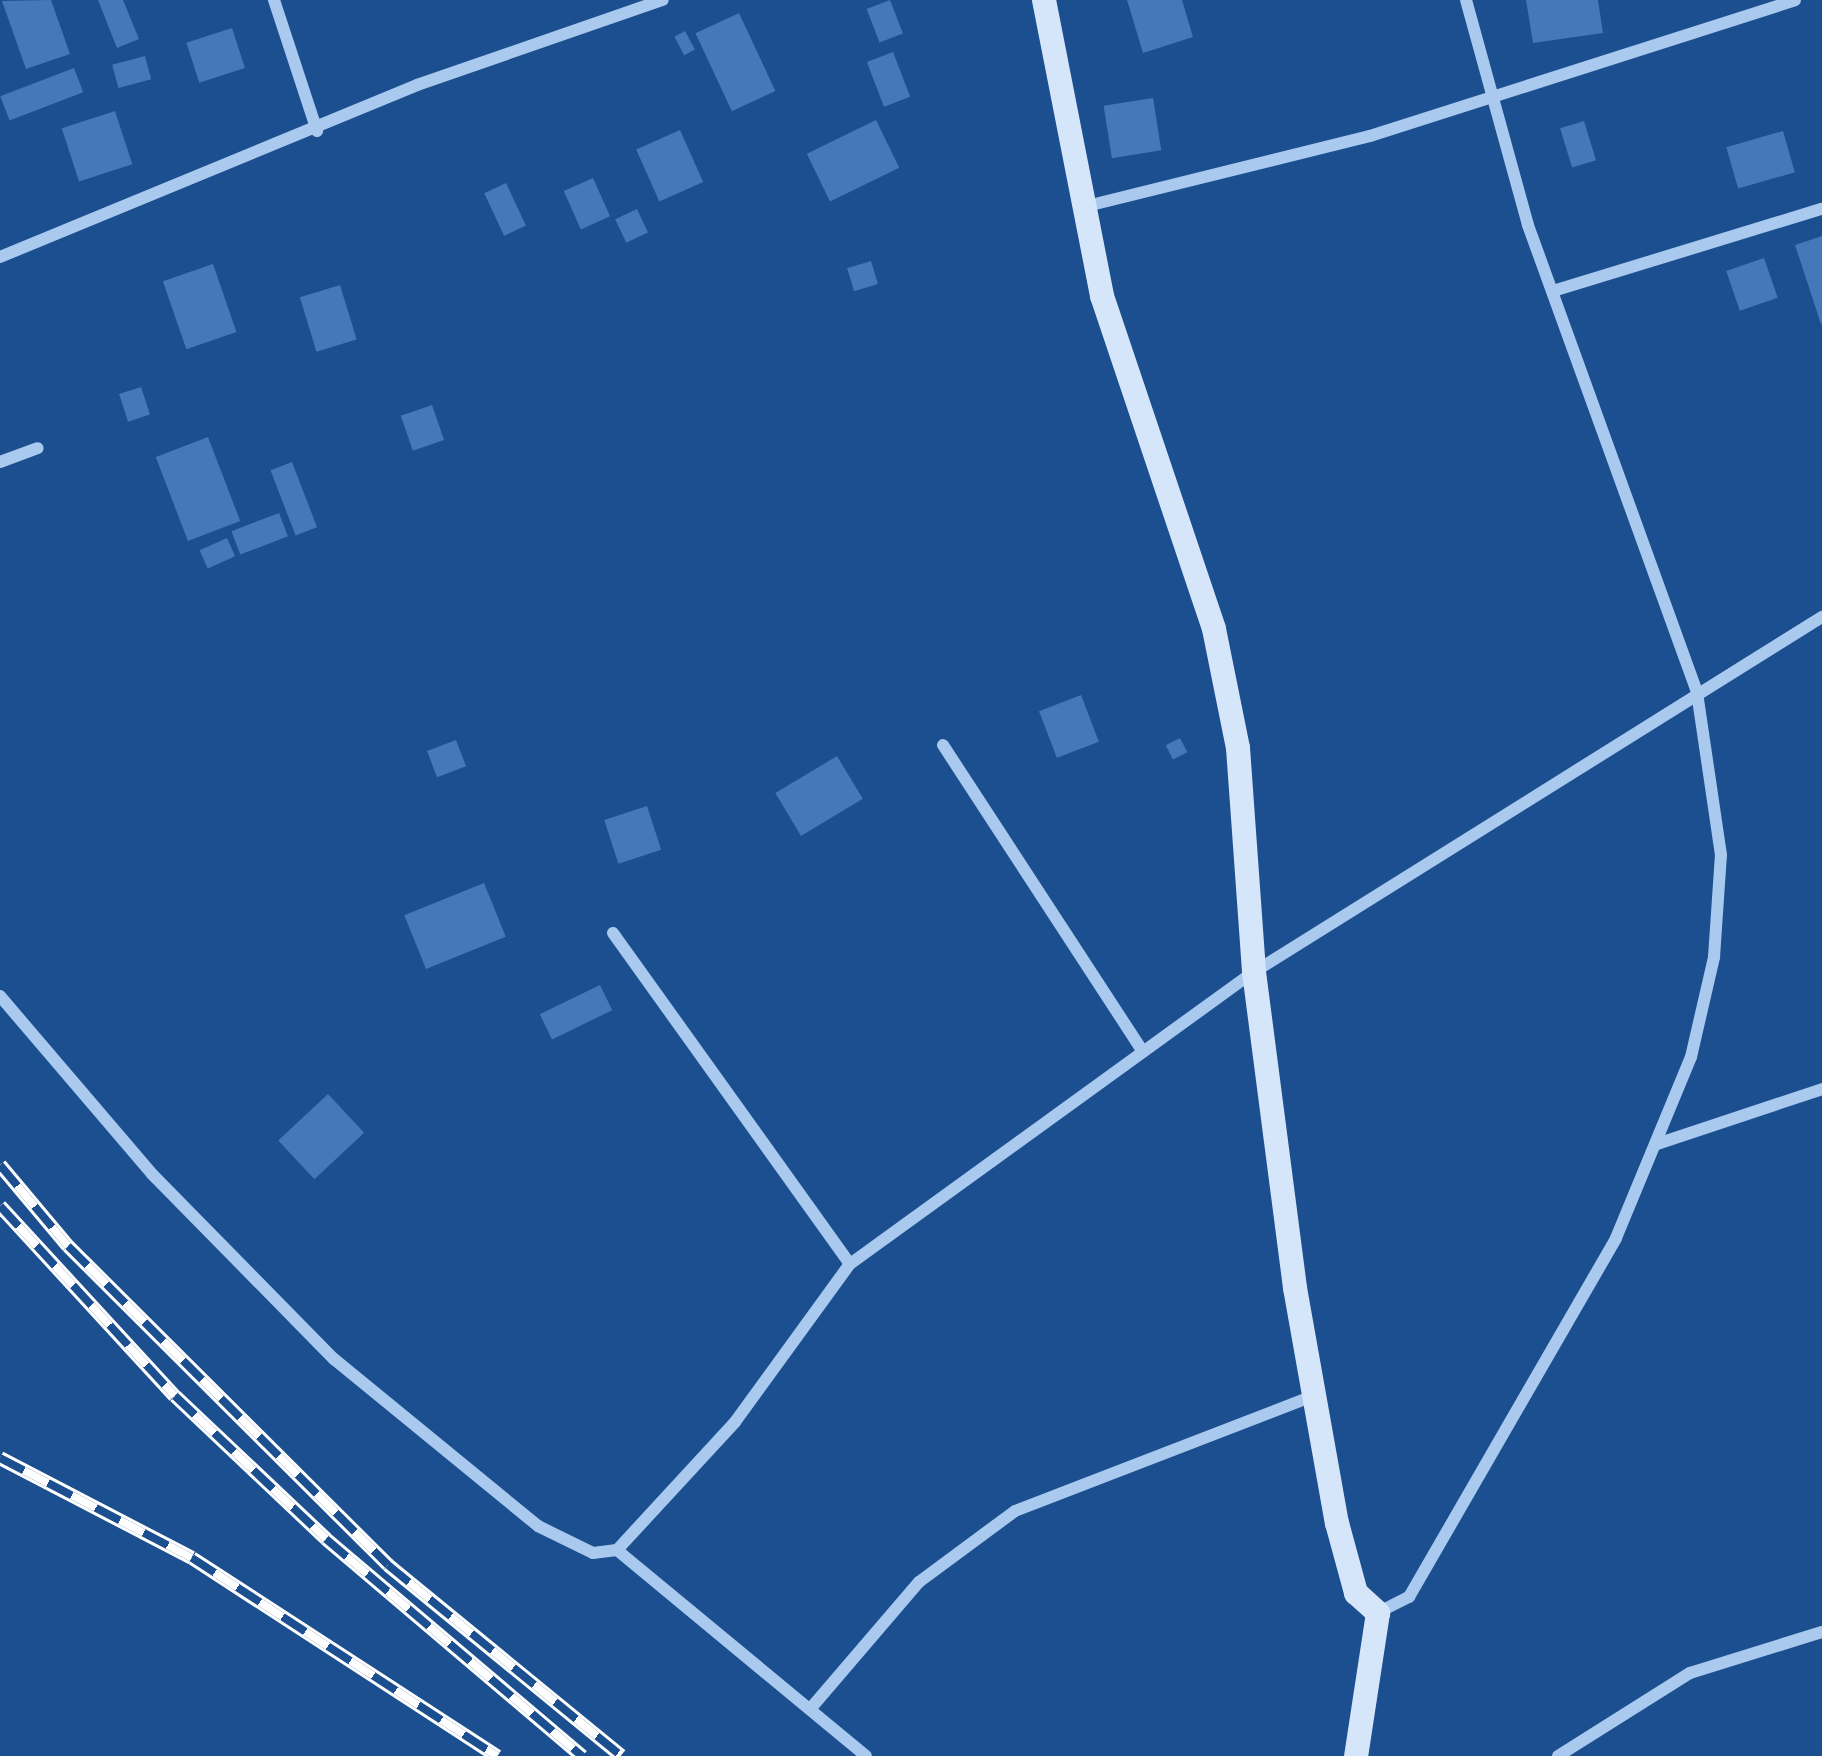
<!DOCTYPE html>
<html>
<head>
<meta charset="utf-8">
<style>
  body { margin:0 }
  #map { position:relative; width:1822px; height:1756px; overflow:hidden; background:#1b4f8f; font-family:"Open Sans",sans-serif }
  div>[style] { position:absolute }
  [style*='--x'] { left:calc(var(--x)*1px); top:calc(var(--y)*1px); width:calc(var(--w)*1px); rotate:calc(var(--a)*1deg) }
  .building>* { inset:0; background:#4478b7; transform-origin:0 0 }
  .street>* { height:12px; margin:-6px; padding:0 6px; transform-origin:6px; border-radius:6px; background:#a9c9ee }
  .secondary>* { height:24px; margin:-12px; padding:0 12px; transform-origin:12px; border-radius:12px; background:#d6e6fa }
  .rail>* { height:14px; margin-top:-7px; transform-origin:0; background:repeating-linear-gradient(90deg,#1b4f8f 0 27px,#fff 0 54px); box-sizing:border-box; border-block:3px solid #fff }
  span { translate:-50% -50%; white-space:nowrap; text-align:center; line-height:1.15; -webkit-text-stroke:10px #1b4f8f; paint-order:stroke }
</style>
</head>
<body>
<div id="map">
  <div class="building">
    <i style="clip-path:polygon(51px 0,70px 54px,26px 69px,2px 1px)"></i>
    <i style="clip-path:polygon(98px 0,123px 0,139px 39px,117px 48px)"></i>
    <i style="left:890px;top:0;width:36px;height:25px;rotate:69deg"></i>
    <i style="clip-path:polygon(1127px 0,1182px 0,1193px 37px,1143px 53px)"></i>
    <i style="clip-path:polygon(1526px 0,1598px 0,1603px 33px,1533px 43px)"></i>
    <i style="left:739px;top:13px;width:86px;height:48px;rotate:65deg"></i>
    <i style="left:232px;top:28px;width:42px;height:48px;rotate:72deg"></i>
    <i style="left:685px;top:31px;width:21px;height:12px;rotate:62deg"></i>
    <i style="left:893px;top:52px;width:48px;height:28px;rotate:69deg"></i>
    <i style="left:145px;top:56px;width:24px;height:34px;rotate:75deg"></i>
    <i style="left:74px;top:68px;width:26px;height:79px;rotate:69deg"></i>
    <i style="left:1153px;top:98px;width:53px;height:50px;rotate:81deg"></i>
    <i style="left:115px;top:111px;width:56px;height:56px;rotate:72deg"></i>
    <i style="left:876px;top:120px;width:53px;height:77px;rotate:64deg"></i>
    <i style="left:1584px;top:121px;width:41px;height:25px;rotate:73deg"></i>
    <i style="left:680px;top:130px;width:57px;height:48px;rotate:66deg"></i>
    <i style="left:1783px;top:131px;width:43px;height:59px;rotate:74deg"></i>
    <i style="left:593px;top:178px;width:42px;height:32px;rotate:66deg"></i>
    <i style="left:506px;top:183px;width:47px;height:24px;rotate:65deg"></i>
    <i style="left:637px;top:209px;width:26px;height:24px;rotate:65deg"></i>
    <i style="clip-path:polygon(1822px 236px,1822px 324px,1821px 324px,1795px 245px)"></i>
    <i style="left:1764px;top:258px;width:42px;height:40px;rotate:71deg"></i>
    <i style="left:871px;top:261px;width:24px;height:25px;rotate:73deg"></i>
    <i style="left:213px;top:264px;width:72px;height:53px;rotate:71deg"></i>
    <i style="left:340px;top:285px;width:57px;height:42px;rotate:73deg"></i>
    <i style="left:141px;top:387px;width:29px;height:23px;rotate:72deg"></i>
    <i style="left:432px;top:405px;width:37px;height:33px;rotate:71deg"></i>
    <i style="left:208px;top:437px;width:90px;height:56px;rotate:69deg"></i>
    <i style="left:292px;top:462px;width:70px;height:23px;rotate:69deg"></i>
    <i style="left:279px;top:513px;width:25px;height:51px;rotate:69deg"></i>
    <i style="left:227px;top:538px;width:20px;height:30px;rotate:66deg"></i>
    <i style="left:1081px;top:695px;width:50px;height:45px;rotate:69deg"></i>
    <i style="left:1180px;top:738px;width:16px;height:16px;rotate:63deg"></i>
    <i style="left:456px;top:740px;width:28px;height:31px;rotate:69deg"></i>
    <i style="left:837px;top:756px;width:50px;height:72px;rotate:59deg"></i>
    <i style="left:647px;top:806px;width:46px;height:45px;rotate:72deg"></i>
    <i style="left:484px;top:883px;width:58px;height:86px;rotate:68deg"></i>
    <i style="left:600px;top:985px;width:28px;height:67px;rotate:64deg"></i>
    <i style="left:328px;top:1094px;width:53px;height:68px;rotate:47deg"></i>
  </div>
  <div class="street">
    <i style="--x:274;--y:0;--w:138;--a:71.8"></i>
    <i style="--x:1083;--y:207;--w:296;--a:-13.9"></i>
    <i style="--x:1370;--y:136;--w:446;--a:-17.7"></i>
    <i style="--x:0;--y:257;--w:451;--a:-22.4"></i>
    <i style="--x:417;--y:85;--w:260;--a:-19.1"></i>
    <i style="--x:1553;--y:291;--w:281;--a:-17"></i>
    <i style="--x:0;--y:462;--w:40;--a:-20.2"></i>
    <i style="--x:943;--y:745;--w:366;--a:56.9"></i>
    <i style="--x:613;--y:933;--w:407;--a:54.4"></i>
    <i style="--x:0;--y:996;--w:234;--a:49.5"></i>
    <i style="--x:152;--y:1174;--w:260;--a:45.5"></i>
    <i style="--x:334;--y:1359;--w:264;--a:39.3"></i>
    <i style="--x:538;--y:1526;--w:61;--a:26.1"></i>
    <i style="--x:593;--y:1553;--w:24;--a:-7"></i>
    <i style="--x:617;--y:1550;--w:174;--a:-47.3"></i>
    <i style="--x:735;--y:1422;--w:195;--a:-54"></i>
    <i style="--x:850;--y:1264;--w:498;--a:-35.9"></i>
    <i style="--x:1254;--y:972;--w:670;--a:-32.01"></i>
    <i style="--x:1657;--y:1144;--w:174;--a:-18.4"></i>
    <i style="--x:617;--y:1550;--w:323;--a:39.6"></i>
    <i style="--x:1379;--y:1612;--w:34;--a:-27"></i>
    <i style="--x:1409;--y:1597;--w:414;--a:-60"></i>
    <i style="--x:1616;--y:1238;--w:196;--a:-67.5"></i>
    <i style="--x:1691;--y:1057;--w:103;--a:-77"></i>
    <i style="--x:1714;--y:957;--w:102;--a:-86.1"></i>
    <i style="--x:1721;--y:855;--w:165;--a:-98.4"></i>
    <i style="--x:1697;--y:692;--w:497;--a:-109.9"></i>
    <i style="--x:1528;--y:225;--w:233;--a:-105.4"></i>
    <i style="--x:811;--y:1708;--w:166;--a:-49.4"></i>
    <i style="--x:919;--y:1582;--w:119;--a:-36.5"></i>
    <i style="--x:1015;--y:1511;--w:319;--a:-21.1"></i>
    <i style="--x:1558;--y:1756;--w:156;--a:-32.2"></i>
    <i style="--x:1690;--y:1673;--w:138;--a:-17.3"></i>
  </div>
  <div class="secondary">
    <i style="--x:1044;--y:0;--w:302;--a:78.9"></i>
    <i style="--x:1102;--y:296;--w:351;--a:71.4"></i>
    <i style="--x:1214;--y:629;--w:121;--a:78.6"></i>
    <i style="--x:1238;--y:748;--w:225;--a:85.9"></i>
    <i style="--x:1254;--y:972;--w:319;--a:82.6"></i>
    <i style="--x:1295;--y:1288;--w:239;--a:79.9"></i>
    <i style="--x:1337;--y:1523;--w:73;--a:74.8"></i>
    <i style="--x:1356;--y:1593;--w:30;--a:42"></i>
    <i style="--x:1378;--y:1613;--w:145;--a:98.7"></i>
  </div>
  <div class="rail">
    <i style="--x:0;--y:1165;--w:106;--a:50"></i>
    <i style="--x:68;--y:1246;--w:452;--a:44.9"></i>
    <i style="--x:388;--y:1565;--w:301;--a:39.3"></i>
    <i style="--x:0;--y:1206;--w:258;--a:47.4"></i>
    <i style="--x:175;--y:1396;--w:208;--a:43.4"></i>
    <i style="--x:326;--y:1539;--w:336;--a:40.3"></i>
    <i style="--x:0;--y:1458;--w:216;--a:27.5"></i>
    <i style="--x:192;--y:1558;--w:364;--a:33"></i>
  </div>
</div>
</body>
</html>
